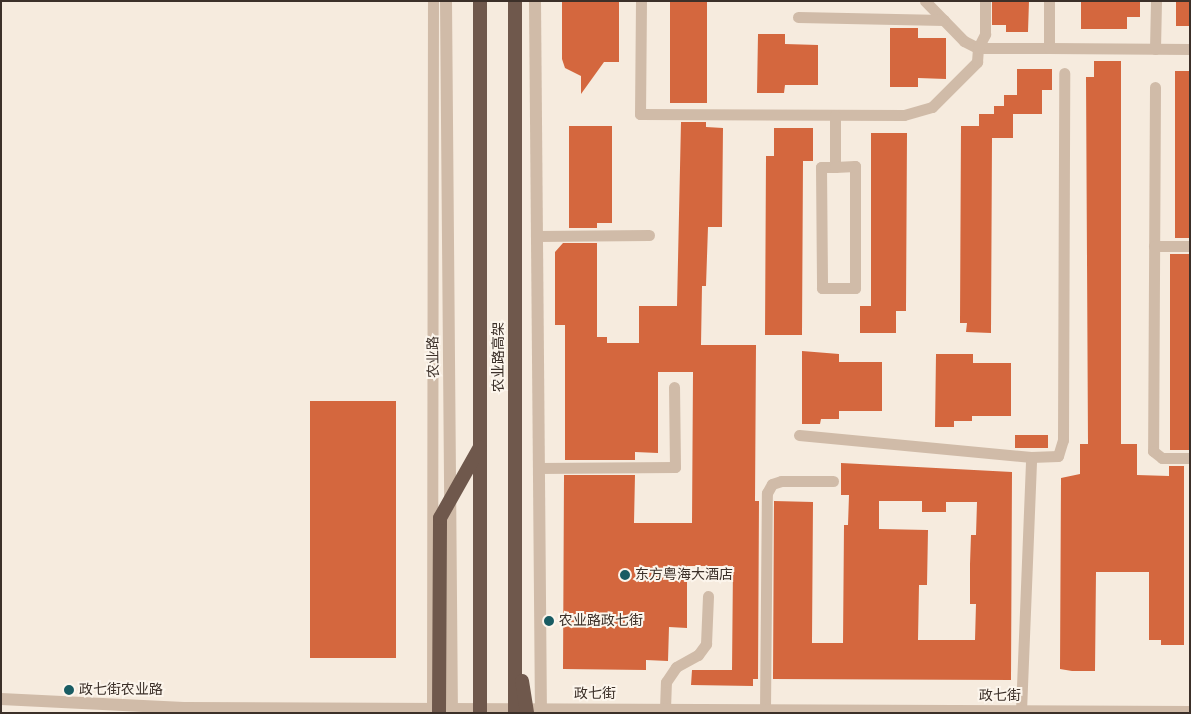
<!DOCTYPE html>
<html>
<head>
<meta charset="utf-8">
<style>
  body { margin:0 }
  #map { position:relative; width:1191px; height:714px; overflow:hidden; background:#f6ebde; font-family:"Fira Sans Condensed","Noto Sans SC",sans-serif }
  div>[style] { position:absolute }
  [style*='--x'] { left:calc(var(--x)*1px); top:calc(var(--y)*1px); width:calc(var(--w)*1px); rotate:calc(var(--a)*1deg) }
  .building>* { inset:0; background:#d4673e; transform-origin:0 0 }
  .service>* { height:11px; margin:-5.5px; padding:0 5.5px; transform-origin:5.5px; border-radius:5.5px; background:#d0bba8 }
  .tertiary>* { height:12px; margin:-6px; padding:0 6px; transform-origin:6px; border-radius:6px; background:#d0bba8 }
  .trunk-bridge>* { height:14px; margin:-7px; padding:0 7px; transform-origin:7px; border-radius:7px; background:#6f584c }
  .dots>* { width:14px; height:14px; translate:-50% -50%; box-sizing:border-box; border:2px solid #fcf5ec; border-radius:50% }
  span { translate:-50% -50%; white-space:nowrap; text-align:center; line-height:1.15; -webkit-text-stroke:4px #fcf5ec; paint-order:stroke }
  .street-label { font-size:14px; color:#3c3029 }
  .poi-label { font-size:14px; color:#3c3029 }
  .left { translate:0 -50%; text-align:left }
  .frame { position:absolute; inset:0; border:2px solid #3c3029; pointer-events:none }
</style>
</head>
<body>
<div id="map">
  <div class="building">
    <i style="clip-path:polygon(562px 1px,619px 1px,619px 62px,604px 62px,581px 94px,581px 76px,565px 68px,562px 59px)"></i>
    <i style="left:670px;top:1px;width:37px;height:102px"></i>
    <i style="clip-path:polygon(992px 1px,1029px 1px,1028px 32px,1006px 32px,1006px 25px,992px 25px)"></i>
    <i style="clip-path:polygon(1081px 1px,1140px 1px,1140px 17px,1127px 17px,1127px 29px,1081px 29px)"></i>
    <i style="left:1176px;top:1px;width:14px;height:25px"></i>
    <i style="clip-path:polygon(890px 28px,918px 28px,918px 38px,946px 38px,946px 79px,918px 78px,918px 87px,890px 87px)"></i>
    <i style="clip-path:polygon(758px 34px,785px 34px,785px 44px,818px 45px,818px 85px,785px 85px,784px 93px,757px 93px)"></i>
    <i style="clip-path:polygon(1094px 61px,1121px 61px,1121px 444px,1137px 444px,1137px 475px,1169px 476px,1169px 466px,1184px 466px,1184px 645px,1161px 645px,1161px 640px,1149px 640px,1149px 572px,1096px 572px,1095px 671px,1072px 671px,1060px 669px,1061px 478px,1080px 474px,1080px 444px,1088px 444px,1086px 77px,1094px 77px)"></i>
    <i style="clip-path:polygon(1017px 69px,1052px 69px,1052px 90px,1042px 90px,1042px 114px,1013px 114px,1013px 138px,992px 138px,991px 333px,966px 332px,967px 323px,960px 323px,961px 126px,979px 126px,979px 114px,994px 114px,994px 106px,1004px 106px,1004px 95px,1017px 95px)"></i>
    <i style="left:1175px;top:71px;width:15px;height:167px"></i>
    <i style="clip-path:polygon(681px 122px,706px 122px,706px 127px,723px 128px,722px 227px,708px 227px,706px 286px,702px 286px,701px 345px,756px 345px,755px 501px,759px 501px,758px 679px,753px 679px,753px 686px,691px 685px,692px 670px,732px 670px,733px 566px,687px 566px,687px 628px,669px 627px,668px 661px,646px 660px,646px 670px,563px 669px,564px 475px,635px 475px,634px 523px,692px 523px,693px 372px,658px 372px,658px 453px,635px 452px,635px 460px,565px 460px,565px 325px,555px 325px,555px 252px,563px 243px,597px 243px,597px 337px,607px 337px,607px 343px,639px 343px,639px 306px,677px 306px)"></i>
    <i style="clip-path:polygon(569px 126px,612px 126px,612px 223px,597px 223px,597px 228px,569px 228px)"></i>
    <i style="clip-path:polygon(774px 128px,813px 128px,813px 161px,803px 161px,802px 335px,765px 335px,766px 156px,774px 156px)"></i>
    <i style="clip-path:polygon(871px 133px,907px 133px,906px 311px,896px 311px,896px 333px,860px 333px,860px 306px,871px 306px)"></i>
    <i style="left:1170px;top:254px;width:20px;height:196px"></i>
    <i style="clip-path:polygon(802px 351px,839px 354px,839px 362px,882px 362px,882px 411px,839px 411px,839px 419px,821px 419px,820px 424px,802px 424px)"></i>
    <i style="clip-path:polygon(936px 354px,973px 354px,973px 363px,1011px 363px,1011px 416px,972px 416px,972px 421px,954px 421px,954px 427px,935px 427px)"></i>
    <i style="left:310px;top:401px;width:86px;height:257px"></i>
    <i style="left:1015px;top:435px;width:33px;height:13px"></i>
    <i style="clip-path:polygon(evenodd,841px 463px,1012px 472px,1011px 680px,773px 679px,774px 501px,813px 502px,812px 643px,843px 643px,844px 525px,848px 525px,849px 495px,841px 495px,841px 463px,879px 501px,922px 501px,922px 512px,946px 512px,946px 502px,977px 502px,976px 535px,971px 535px,970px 564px,970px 604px,976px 604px,975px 640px,918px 640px,919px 585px,927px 585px,928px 530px,879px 529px,879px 501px)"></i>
  </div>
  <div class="service">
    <i style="--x:641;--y:1;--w:113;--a:90.5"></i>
    <i style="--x:640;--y:114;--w:264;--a:0.2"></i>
    <i style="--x:904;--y:115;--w:29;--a:-16"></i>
    <i style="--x:932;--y:107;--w:64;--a:-45"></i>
    <i style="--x:977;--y:62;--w:14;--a:-86"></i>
    <i style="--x:978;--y:48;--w:71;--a:0"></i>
    <i style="--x:925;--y:1;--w:56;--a:45.7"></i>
    <i style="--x:964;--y:41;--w:16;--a:27"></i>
    <i style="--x:978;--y:48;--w:16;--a:-63"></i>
    <i style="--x:985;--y:34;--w:33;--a:-90"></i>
    <i style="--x:1049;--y:1;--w:47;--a:90"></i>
    <i style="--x:1049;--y:48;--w:141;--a:0.4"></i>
    <i style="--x:798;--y:17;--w:146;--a:1.2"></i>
    <i style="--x:1155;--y:49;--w:48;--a:-88.8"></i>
    <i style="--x:1155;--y:87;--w:364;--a:90.3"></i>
    <i style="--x:1153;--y:451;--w:11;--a:38"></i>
    <i style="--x:1162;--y:458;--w:28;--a:0"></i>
    <i style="--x:835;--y:115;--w:52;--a:90"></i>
    <i style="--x:835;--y:167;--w:14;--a:180"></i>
    <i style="--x:821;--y:167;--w:121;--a:89.5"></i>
    <i style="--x:822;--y:288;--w:33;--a:0"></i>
    <i style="--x:855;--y:288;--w:122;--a:-90"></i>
    <i style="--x:855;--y:166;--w:20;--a:177"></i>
    <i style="--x:537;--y:236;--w:112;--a:-0.5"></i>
    <i style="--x:1154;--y:246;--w:36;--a:0"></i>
    <i style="--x:799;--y:435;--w:233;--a:5.4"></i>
    <i style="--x:539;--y:468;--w:136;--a:-0.4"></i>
    <i style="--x:675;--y:467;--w:80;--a:-90.7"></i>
    <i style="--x:432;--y:709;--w:708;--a:-89.92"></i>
    <i style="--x:665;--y:709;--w:27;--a:-88"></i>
    <i style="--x:666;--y:682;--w:18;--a:-56"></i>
    <i style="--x:676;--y:667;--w:25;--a:-29"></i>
    <i style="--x:698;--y:655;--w:14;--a:-54"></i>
    <i style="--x:706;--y:644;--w:48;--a:-87.6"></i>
    <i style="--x:765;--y:710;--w:217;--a:-89.5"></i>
    <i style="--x:767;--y:493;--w:10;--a:-61"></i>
    <i style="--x:772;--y:484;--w:9;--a:-18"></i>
    <i style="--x:781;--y:481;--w:52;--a:0"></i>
    <i style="--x:1021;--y:711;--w:254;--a:-87.7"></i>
    <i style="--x:1031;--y:457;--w:27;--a:-2"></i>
    <i style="--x:1058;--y:456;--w:17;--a:-73"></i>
    <i style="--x:1063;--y:440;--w:367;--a:-89.8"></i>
  </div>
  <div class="tertiary">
    <i style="--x:446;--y:1;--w:712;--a:89.52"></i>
    <i style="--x:535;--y:1;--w:712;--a:89.52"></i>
    <i style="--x:1;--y:699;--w:183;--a:2.8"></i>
    <i style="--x:184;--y:708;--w:1006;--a:0.23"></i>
  </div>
  <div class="trunk-bridge">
    <i style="--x:480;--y:1;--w:712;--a:90"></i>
    <i style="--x:515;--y:1;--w:712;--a:90"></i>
    <i style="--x:522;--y:681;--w:32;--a:81"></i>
    <i style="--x:439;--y:713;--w:195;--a:-89.7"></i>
    <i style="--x:440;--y:518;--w:81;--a:-60.6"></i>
  </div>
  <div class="dots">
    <i style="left:625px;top:575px;background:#195c63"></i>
    <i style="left:549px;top:621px;background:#195c63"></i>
    <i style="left:69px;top:690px;background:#195c63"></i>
  </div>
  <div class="street-label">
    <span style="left:434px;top:357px;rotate:-91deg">农业路</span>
    <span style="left:499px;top:357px;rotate:-90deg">农业路高架</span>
    <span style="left:595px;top:694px">政七街</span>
    <span style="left:1000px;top:696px">政七街</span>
  </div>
  <div class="poi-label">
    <span class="left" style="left:635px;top:575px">东方粤海大酒店</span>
    <span class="left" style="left:559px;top:621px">农业路政七街</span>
    <span class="left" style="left:79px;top:690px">政七街农业路</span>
  </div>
  <div class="frame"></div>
</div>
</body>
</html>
